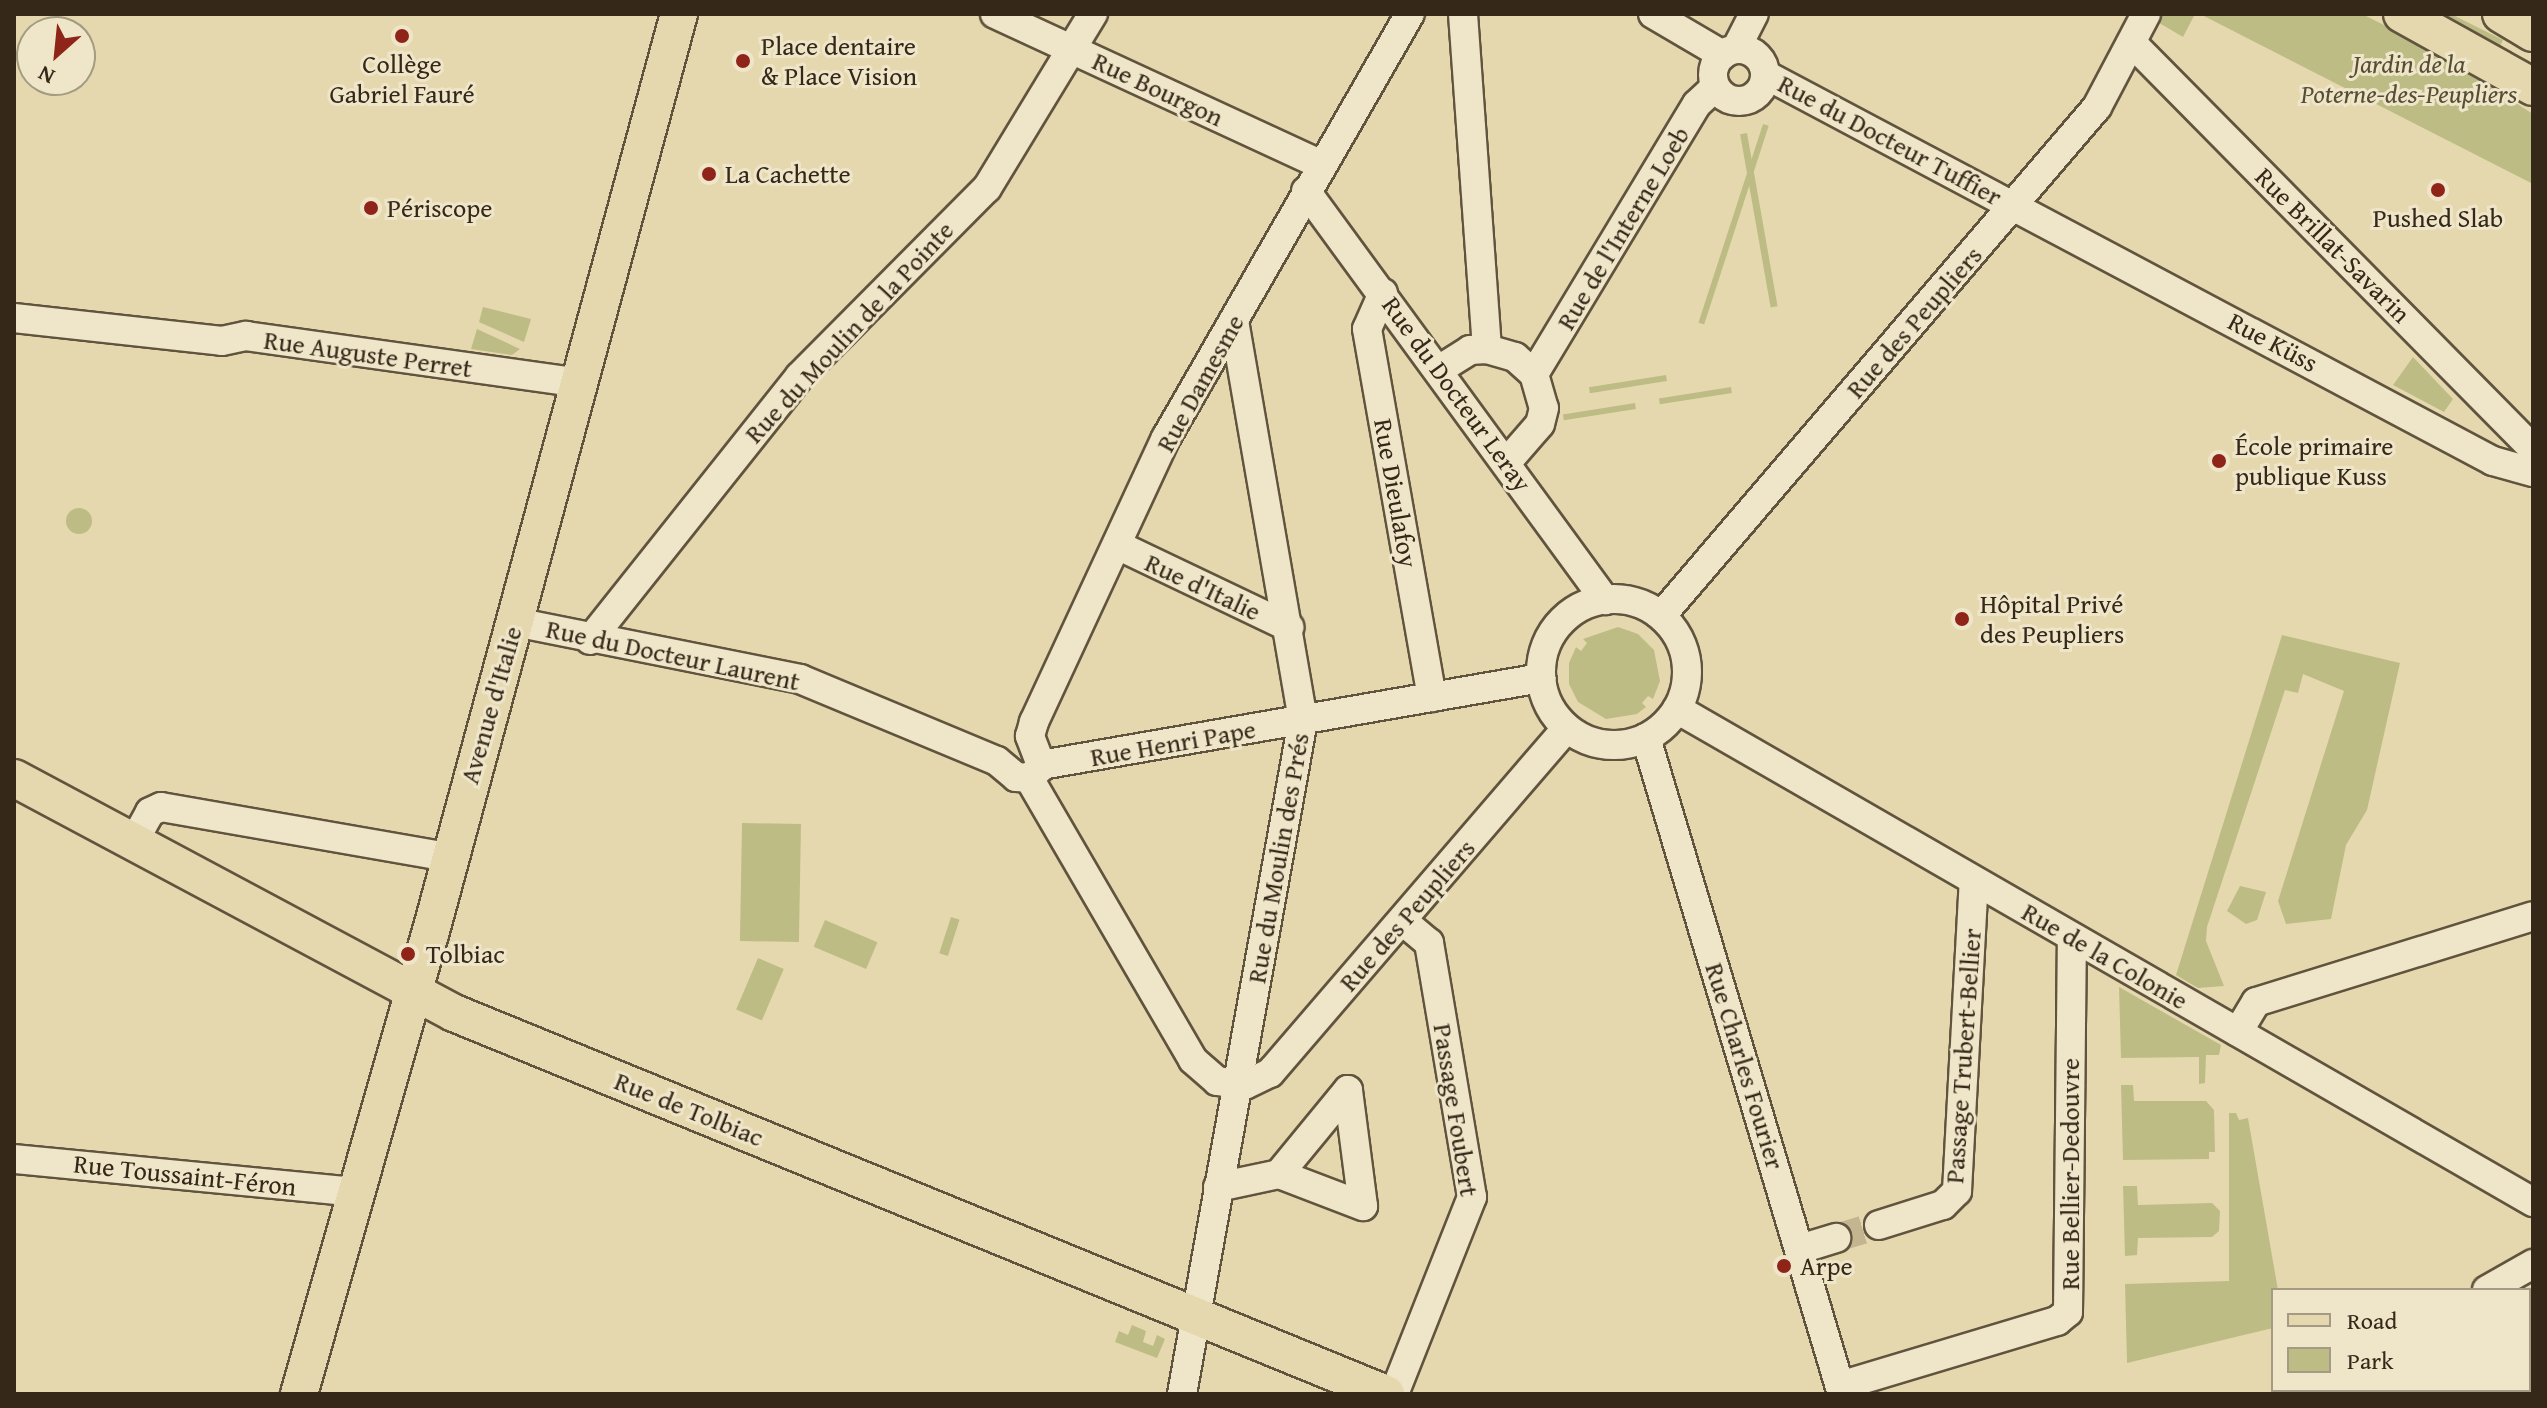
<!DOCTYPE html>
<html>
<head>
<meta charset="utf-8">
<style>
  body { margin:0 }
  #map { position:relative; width:2547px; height:1408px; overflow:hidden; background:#e6d8ae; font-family:"Gentium Book Plus",serif }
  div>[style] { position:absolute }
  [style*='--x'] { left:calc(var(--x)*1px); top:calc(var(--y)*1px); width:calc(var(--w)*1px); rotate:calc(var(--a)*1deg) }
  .green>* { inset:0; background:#bdbc85; transform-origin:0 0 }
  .round { border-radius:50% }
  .minor-tunnel>* { height:28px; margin-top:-14px; transform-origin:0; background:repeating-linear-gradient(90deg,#c3b590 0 28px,transparent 0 42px) }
  .roads { filter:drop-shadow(2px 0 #61543e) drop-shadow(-2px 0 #61543e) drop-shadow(0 2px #61543e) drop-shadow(0 -2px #61543e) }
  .minor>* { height:28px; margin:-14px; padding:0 14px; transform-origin:14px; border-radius:14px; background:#efe6ca }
  .minor>.ring { margin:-14px; padding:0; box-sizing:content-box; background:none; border:28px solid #efe6ca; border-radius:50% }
  .major>* { height:36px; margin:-18px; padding:0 18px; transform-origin:18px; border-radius:18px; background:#e6d8ae }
  .dots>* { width:22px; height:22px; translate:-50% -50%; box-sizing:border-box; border:4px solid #efe6ca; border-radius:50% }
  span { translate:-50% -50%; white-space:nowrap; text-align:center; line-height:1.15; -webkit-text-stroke:6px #efe6ca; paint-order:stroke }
  .poi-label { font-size:26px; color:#352819 }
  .left { translate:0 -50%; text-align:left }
  .park-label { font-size:26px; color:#574d34; font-style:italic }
  .street-label { font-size:26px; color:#352819 }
  .frame { position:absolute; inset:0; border:16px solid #352819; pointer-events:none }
  .legend { position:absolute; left:2271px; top:1288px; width:260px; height:104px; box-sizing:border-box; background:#efe6ca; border:2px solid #a59a83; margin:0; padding:10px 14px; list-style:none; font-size:24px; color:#352819 }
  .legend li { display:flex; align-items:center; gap:16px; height:40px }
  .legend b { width:40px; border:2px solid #a59a83 }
  .north { position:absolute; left:16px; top:16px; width:80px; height:80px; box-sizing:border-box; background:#efe6ca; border:2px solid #a59a83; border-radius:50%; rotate:207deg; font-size:22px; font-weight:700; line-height:32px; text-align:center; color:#352819 }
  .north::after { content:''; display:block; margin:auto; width:28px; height:36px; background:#8f2418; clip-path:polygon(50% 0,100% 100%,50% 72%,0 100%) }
</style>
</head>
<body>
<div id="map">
  <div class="green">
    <i style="clip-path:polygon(2144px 14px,2195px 14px,2183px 37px)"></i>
    <i style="clip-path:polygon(2200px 14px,2362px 14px,2428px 47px,2533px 114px,2533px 184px)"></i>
    <i style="clip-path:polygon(2431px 14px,2451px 14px,2503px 40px,2500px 46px)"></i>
    <i style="left:1763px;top:124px;width:6px;height:209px;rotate:18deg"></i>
    <i style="left:1747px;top:133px;width:176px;height:7px;rotate:80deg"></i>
    <i style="clip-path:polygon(483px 307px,531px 319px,524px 342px,479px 322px)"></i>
    <i style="clip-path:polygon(477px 329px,520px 349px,512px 355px,471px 349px)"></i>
    <i style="clip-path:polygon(2413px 357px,2453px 399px,2444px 412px,2393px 385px)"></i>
    <i style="left:1666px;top:375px;width:6px;height:78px;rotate:81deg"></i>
    <i style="left:1731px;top:387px;width:6px;height:73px;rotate:81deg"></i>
    <i style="left:1635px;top:403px;width:6px;height:73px;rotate:81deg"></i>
    <i class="round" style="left:66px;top:508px;width:26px;height:26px"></i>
    <i style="clip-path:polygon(1618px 627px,1638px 634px,1654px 650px,1660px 681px,1653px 699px,1648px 696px,1642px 703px,1646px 707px,1637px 714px,1606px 719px,1578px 702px,1569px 684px,1569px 663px,1576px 647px,1581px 651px,1587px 643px,1583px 639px)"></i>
    <i style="clip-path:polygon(2282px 635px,2400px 663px,2367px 810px,2346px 845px,2331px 919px,2286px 924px,2278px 901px,2344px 691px,2303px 674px,2298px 693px,2285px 690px,2207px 927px,2206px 941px,2224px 986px,2198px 988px,2176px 975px)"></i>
    <i style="left:742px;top:823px;width:59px;height:118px;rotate:1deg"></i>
    <i style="clip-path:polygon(2240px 886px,2266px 892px,2257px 920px,2246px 924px,2227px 911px)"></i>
    <i style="left:951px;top:917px;width:9px;height:38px;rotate:18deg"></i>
    <i style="left:825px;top:920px;width:57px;height:29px;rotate:23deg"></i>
    <i style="left:758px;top:958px;width:28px;height:56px;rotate:23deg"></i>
    <i style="clip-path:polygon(2119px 987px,2221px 1045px,2219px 1055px,2206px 1055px,2205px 1083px,2199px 1084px,2199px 1057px,2121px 1058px)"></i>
    <i style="clip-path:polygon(2121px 1085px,2133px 1085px,2134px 1101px,2206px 1101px,2214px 1110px,2215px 1152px,2209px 1152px,2209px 1159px,2123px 1160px)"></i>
    <i style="clip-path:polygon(2229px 1113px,2236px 1113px,2239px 1120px,2248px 1118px,2278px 1290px,2273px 1290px,2273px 1328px,2127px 1363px,2125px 1284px,2229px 1281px)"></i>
    <i style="clip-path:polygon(2123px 1186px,2137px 1186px,2138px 1205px,2212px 1203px,2220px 1211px,2219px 1231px,2212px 1237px,2138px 1238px,2137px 1255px,2125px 1256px)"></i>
    <i style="clip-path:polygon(1132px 1325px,1146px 1331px,1143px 1342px,1153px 1346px,1157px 1335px,1165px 1339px,1157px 1358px,1115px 1342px,1119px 1331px,1128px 1335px)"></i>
  </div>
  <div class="minor-tunnel">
    <i style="--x:1836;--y:1238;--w:45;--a:-16.8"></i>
  </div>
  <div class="roads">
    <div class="minor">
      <i style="--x:995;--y:14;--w:358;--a:24.8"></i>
      <i style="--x:1463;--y:14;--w:336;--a:85.9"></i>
      <i style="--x:1653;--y:14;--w:81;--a:30.4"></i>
      <i style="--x:2132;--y:43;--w:571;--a:45.35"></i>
      <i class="ring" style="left:1713px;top:49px;width:24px;height:24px"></i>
      <i style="--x:1736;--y:49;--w:39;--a:-63"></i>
      <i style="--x:1766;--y:75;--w:823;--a:27.97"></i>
      <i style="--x:2493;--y:461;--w:41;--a:15.4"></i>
      <i style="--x:1306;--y:191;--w:507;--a:53.83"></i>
      <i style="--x:1383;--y:293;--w:39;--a:114"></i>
      <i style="--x:1367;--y:329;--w:374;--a:80"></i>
      <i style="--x:14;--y:318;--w:209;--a:6.3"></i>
      <i style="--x:222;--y:341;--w:25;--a:-12"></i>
      <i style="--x:246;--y:336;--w:336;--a:8"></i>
      <i style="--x:1440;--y:369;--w:36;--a:-32"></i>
      <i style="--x:1470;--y:350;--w:17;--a:-3"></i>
      <i style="--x:1487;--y:349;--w:29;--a:16"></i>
      <i style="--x:1515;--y:357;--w:25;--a:42"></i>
      <i style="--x:1534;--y:374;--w:35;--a:74"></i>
      <i style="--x:1544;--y:408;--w:16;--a:104"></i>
      <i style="--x:1540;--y:424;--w:50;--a:131"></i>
      <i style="--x:1534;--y:374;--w:315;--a:-58.9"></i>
      <i style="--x:1697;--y:104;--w:25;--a:-43"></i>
      <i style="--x:1117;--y:545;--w:191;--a:25.5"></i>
      <i class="ring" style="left:1541px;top:599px;width:118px;height:118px"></i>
      <i style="--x:1661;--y:616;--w:670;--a:-49.42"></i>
      <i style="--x:2097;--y:107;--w:105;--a:-62.2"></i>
      <i style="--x:515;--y:622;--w:291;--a:11.3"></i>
      <i style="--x:800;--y:679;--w:213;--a:22.6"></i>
      <i style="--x:997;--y:761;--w:25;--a:40"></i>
      <i style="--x:1016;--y:777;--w:13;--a:4"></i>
      <i style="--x:1029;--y:778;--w:15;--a:-42"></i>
      <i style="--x:590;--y:640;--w:337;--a:-51.5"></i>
      <i style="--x:800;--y:376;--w:265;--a:-45.2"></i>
      <i style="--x:987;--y:188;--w:204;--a:-58.7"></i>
      <i style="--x:1677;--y:709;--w:988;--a:29.94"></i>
      <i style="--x:1646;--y:738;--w:685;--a:73.36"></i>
      <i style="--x:1041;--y:765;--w:31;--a:-111"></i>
      <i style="--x:1030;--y:736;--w:15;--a:-74"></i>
      <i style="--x:1034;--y:722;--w:313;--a:-65.1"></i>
      <i style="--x:1166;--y:438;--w:489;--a:-60.1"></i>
      <i style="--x:1041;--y:765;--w:508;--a:-9.87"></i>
      <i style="--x:1029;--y:778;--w:326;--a:59.8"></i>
      <i style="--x:1193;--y:1060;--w:32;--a:41"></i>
      <i style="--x:1217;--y:1081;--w:28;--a:8"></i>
      <i style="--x:1245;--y:1085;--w:28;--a:-26"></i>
      <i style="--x:1270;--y:1073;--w:454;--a:-49.3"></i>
      <i style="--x:133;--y:843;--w:35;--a:-61"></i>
      <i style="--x:150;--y:812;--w:12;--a:-24"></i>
      <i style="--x:161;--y:807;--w:291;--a:9.9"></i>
      <i style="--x:2238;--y:1032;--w:35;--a:-59"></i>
      <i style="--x:2256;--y:1002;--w:290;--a:-17.2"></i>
      <i style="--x:14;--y:1159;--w:344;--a:5.5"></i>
      <i style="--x:1218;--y:1187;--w:62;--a:-12"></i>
      <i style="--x:1279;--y:1174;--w:90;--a:20.9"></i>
      <i style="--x:1363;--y:1206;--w:117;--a:-97.4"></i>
      <i style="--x:1348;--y:1090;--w:109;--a:129.4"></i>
      <i style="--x:1879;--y:1225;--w:67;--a:-17.4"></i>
      <i style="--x:1943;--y:1205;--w:20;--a:-45"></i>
      <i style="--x:1957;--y:1191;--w:309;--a:-86.9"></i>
      <i style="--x:1800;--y:1249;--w:38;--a:-17"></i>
      <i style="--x:2487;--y:1290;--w:53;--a:-29.5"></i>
      <i style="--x:1840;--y:1386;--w:227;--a:-16.7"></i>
      <i style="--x:2057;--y:1321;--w:14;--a:-39"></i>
      <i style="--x:2068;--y:1312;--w:374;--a:-89.4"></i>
      <i style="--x:2452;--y:1390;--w:4;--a:63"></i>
      <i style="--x:1182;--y:1394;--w:685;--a:-79.82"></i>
      <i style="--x:1303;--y:720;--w:405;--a:-99.8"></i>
      <i style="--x:1394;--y:1394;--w:212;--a:-68.4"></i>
      <i style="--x:1472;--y:1197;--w:258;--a:-99.6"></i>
      <i style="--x:1429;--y:943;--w:35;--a:-140"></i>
      <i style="--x:2301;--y:1394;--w:8;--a:-30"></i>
    </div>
    <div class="major">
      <i style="--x:2402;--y:14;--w:150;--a:29.1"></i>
      <i style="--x:2501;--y:14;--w:37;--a:31"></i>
      <i style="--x:14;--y:778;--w:499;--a:28.1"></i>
      <i style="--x:454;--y:1013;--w:1007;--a:22.23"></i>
      <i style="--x:299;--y:1394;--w:481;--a:-74.1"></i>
      <i style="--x:431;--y:931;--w:950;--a:-74.87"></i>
    </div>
  </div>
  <div class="dots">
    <i style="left:402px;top:36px;background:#8f2418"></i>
    <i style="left:743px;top:61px;background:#8f2418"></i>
    <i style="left:709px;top:174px;background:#8f2418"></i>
    <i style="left:2438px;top:190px;background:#8f2418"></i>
    <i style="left:371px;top:208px;background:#8f2418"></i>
    <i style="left:2219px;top:461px;background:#8f2418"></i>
    <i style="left:1962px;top:619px;background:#8f2418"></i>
    <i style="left:408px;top:954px;background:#8f2418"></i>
    <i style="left:1784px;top:1266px;background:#8f2418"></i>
  </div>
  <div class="poi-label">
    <span class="left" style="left:761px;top:61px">Place dentaire<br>&amp; Place Vision</span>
    <span style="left:402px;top:79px">Collège<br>Gabriel Fauré</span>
    <span class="left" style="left:725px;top:174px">La Cachette</span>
    <span class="left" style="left:387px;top:208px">Périscope</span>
    <span style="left:2438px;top:218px">Pushed Slab</span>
    <span class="left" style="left:2235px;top:461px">École primaire<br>publique Kuss</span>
    <span class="left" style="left:1980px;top:619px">Hôpital Privé<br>des Peupliers</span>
    <span class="left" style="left:426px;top:954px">Tolbiac</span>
    <span class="left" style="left:1800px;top:1266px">Arpe</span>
  </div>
  <div class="park-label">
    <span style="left:2409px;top:79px">Jardin de la<br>Poterne-des-Peupliers</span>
  </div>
  <div class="street-label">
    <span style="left:1158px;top:89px;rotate:25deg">Rue Bourgon</span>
    <span style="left:1890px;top:140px;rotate:28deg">Rue du Docteur Tuffier</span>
    <span style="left:1623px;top:228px;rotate:-59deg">Rue de l'Interne Loeb</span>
    <span style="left:2333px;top:245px;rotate:45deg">Rue Brillat-Savarin</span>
    <span style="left:1914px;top:322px;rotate:-49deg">Rue des Peupliers</span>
    <span style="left:849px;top:332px;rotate:-47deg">Rue du Moulin de la Pointe</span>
    <span style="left:2273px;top:342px;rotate:28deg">Rue Küss</span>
    <span style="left:368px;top:354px;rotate:8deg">Rue Auguste Perret</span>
    <span style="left:1200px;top:383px;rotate:-61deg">Rue Damesme</span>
    <span style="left:1457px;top:394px;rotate:54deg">Rue du Docteur Leray</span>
    <span style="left:1396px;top:493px;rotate:80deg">Rue Dieulafoy</span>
    <span style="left:1203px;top:587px;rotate:25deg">Rue d'Italie</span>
    <span style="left:673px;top:655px;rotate:12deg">Rue du Docteur Laurent</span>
    <span style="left:491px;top:705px;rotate:-74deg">Avenue d'Italie</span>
    <span style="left:1173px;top:743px;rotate:-10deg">Rue Henri Pape</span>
    <span style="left:1278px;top:858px;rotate:-80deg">Rue du Moulin des Prés</span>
    <span style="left:1407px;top:915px;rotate:-49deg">Rue des Peupliers</span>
    <span style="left:2105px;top:956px;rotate:30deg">Rue de la Colonie</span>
    <span style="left:1963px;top:1056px;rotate:-86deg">Passage Trubert-Bellier</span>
    <span style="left:1745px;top:1066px;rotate:73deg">Rue Charles Fourier</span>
    <span style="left:689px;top:1109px;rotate:22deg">Rue de Tolbiac</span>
    <span style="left:1456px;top:1110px;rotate:81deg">Passage Foubert</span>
    <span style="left:2070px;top:1174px;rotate:-90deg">Rue Bellier-Dedouvre</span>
    <span style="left:185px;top:1175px;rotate:6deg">Rue Toussaint-Féron</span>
  </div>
  <div class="frame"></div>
  <ul class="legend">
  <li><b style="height:10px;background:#e6d8ae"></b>Road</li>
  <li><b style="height:22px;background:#bdbc85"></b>Park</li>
  </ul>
  <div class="north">N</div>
</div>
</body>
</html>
